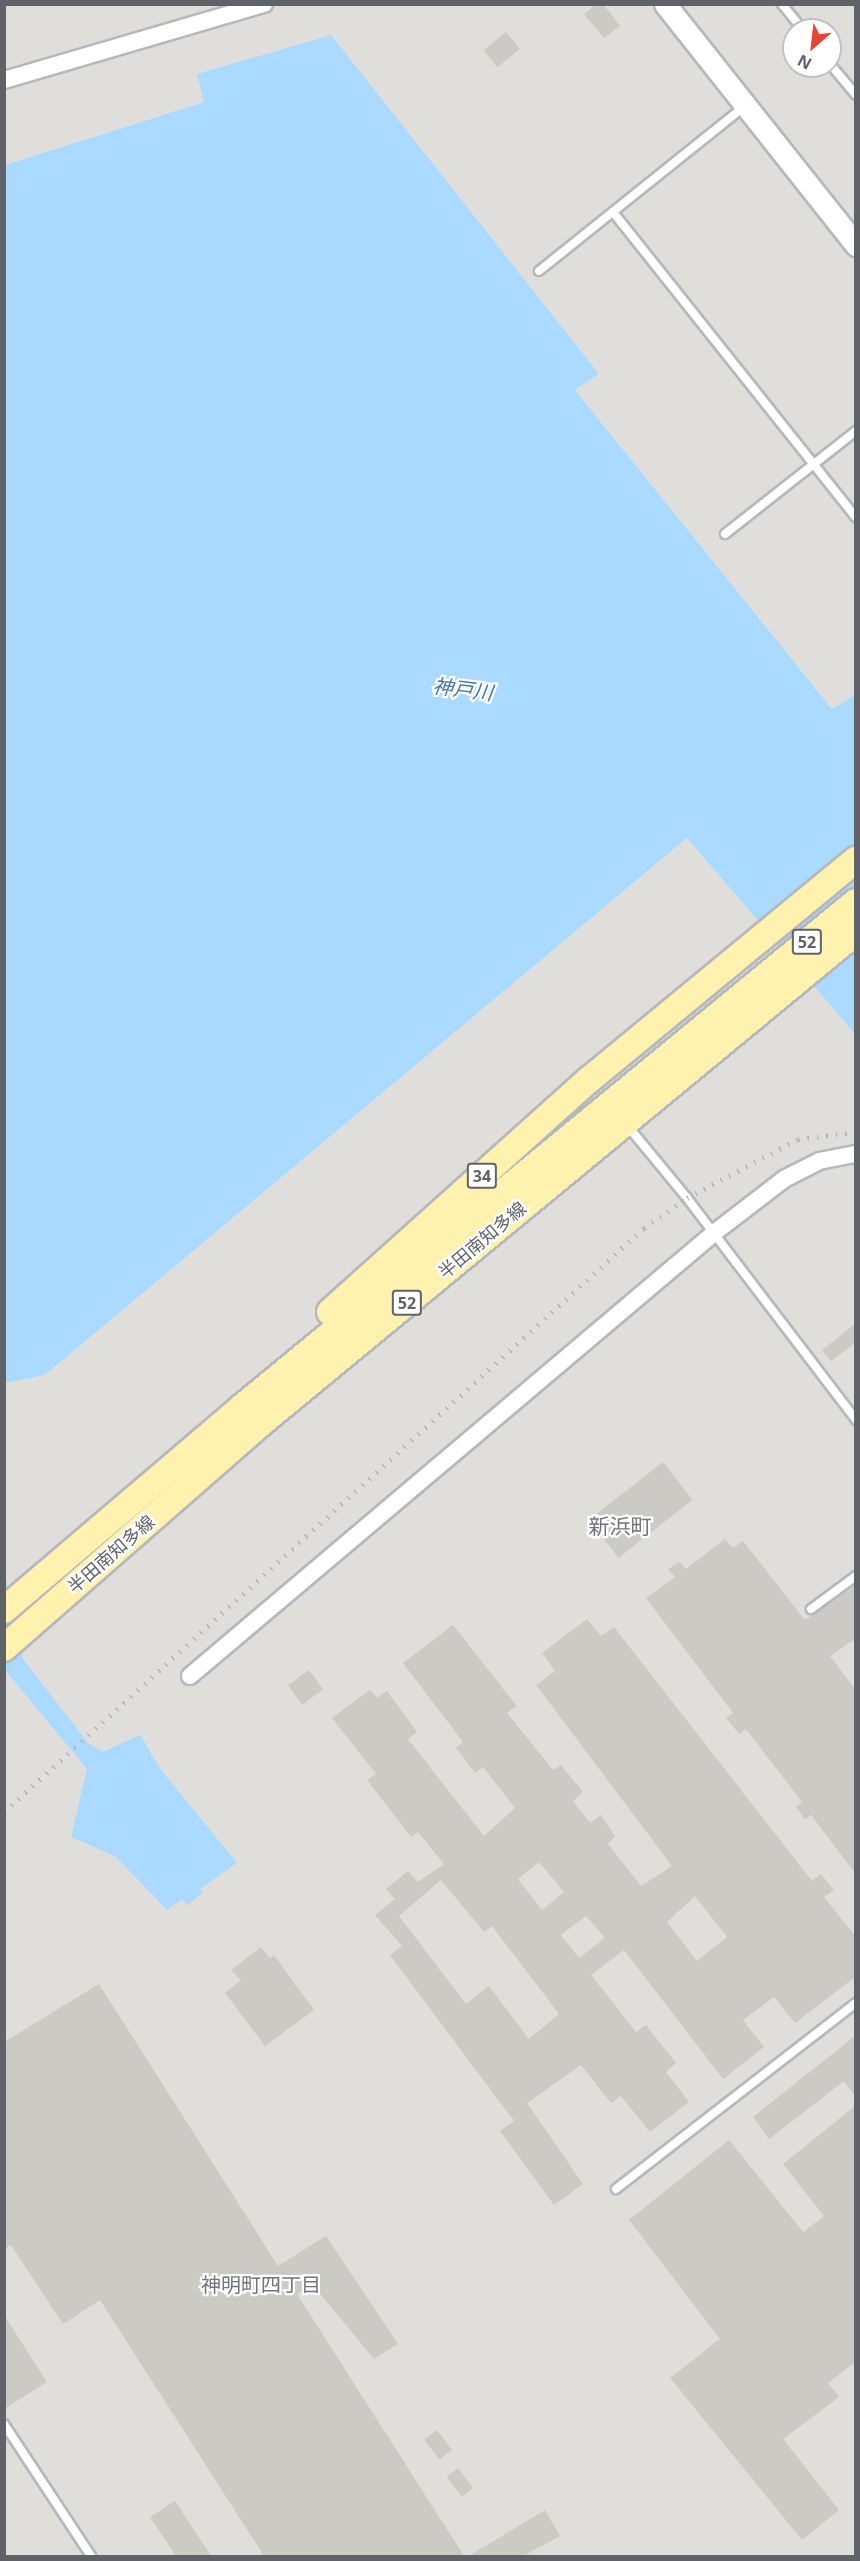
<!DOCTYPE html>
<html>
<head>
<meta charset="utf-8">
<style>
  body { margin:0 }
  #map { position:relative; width:860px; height:2561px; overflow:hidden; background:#f1efe8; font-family:"Open Sans","Noto Sans JP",sans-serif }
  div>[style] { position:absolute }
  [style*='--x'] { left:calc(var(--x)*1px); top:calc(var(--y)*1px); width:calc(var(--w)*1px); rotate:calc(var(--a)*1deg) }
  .industrial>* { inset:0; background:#e0deda }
  .water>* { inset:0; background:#aadaff }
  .building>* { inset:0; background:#cccac5; transform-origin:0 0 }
  .roads { filter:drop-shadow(2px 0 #b5b8bc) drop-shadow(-2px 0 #b5b8bc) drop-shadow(0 2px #b5b8bc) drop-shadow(0 -2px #b5b8bc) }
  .service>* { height:8px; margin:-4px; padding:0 4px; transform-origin:4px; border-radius:4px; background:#fff }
  .minor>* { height:16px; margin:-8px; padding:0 8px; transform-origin:8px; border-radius:8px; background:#fff }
  .tertiary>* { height:21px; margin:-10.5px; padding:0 10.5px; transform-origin:10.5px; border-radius:10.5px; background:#fff }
  .primary>* { height:26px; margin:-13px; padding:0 13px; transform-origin:13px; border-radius:13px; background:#fff2af }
  .rail>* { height:4.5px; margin-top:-2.25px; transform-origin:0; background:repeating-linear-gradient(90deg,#b6b7b8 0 1.5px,transparent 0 9.5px) }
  span { translate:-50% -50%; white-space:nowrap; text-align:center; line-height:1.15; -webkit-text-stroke:4.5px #fff; paint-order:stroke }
  .shield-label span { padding:2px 4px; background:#fff; border:2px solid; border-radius:4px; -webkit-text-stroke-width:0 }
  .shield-label { font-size:16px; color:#5f6368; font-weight:700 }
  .street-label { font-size:18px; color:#5f6368 }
  .water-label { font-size:20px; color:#4174aa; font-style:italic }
  .neighbourhood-label { font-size:20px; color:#70757a }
  .quarter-label { font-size:21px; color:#70757a }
  .frame { position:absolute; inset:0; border:6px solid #5f6368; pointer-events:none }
  .north { position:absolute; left:782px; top:18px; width:60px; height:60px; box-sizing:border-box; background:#fff; border:2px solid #bfc1c3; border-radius:50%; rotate:208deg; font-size:16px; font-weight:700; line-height:24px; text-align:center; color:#5f6368 }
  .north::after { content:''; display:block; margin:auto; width:21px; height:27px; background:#ea4335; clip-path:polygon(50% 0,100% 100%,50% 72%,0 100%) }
</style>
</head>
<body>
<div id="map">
  <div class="industrial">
    <i style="clip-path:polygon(evenodd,5px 5px,855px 5px,855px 699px,853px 696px,832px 709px,575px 390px,599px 374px,198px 74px,204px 102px,5px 165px,5px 5px,794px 30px,830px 30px,830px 66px,794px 66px,794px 30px)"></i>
    <i style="clip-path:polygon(687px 838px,855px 1034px,855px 2556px,5px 2556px,5px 1383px,45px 1375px)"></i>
  </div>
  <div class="water">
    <i style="clip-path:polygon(331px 35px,599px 374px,575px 390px,832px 709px,853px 696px,855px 699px,855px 1034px,687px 838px,45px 1375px,5px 1383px,5px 165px,204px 102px,197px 74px)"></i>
    <i style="clip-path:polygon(4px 1570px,23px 1659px,88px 1743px,103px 1752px,140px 1735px,161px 1770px,237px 1863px,200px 1889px,203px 1893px,187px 1905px,182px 1899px,167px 1910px,115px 1856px,71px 1837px,87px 1769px,5px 1670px)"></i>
  </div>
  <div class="building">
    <i style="clip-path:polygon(596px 4px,603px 4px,620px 26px,604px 38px,584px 14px)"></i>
    <i style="left:506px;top:32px;width:22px;height:29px;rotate:51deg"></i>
    <i style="clip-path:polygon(855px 1324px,855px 1343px,831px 1361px,822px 1350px)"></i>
    <i style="left:663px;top:1462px;width:48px;height:94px;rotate:52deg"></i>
    <i style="clip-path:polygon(725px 1539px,733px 1548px,743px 1541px,805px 1620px,855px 1586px,855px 1639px,830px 1656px,855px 1689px,855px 1873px,811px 1815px,805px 1819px,796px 1807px,802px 1802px,746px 1729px,739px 1734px,726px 1718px,733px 1713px,646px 1598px,675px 1577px,668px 1569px,680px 1562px,686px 1569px)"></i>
    <i style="clip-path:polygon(evenodd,587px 1619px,601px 1636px,614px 1627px,812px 1881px,821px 1874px,834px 1890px,824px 1897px,855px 1936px,855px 1977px,795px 2023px,774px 1997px,743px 2020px,764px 2047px,723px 2079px,624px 1950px,591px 1975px,636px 2032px,646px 2025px,676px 2063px,666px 2072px,689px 2102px,650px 2132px,621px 2096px,611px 2103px,581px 2065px,527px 2103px,583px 2184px,554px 2205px,500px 2131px,514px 2121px,390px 1955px,402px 1946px,375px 1915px,395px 1899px,386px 1889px,408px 1871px,418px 1882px,444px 1864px,418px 1832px,411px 1837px,367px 1780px,376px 1774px,332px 1718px,370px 1690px,377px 1698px,387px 1691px,417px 1732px,408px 1739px,484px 1836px,515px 1808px,483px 1767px,475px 1773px,456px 1748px,463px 1742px,403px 1663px,453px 1625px,517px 1706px,507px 1713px,553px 1770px,561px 1765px,583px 1792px,573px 1801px,590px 1823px,601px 1815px,615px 1836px,608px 1844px,641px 1886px,672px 1866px,536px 1685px,555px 1671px,542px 1653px,587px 1619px,539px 1862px,564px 1892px,542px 1910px,518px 1879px,539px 1862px,587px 1619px,441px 1880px,484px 1932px,492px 1926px,559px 2014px,529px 2039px,489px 1986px,466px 2004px,399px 1916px,441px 1880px,587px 1619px,695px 1896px,727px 1937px,697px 1961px,667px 1922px,695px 1896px,587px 1619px,586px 1916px,605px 1938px,579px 1958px,561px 1935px,586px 1916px)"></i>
    <i style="left:309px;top:1670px;width:24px;height:26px;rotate:54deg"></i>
    <i style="clip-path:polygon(261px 1947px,270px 1958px,274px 1955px,314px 2010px,265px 2046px,225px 1993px,241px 1980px,231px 1970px)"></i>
    <i style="clip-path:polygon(99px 1984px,278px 2266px,326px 2236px,398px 2344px,374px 2359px,312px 2284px,297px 2294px,464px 2556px,264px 2556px,100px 2300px,63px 2324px,11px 2245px,4px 2249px,4px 2042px)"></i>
    <i style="clip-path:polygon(855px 2036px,855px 2096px,844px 2081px,769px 2139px,753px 2117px)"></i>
    <i style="clip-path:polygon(855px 2106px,855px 2362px,828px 2383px,839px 2397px,783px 2439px,839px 2510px,802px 2540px,670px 2378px,720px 2339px,629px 2220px,729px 2140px,803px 2232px,824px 2216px,783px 2164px)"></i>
    <i style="clip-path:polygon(4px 2315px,47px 2382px,4px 2409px)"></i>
    <i style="left:437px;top:2430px;width:25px;height:16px;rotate:53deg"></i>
    <i style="left:458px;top:2468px;width:25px;height:14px;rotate:53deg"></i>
    <i style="clip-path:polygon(175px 2501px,211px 2556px,176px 2556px,150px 2517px)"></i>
    <i style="clip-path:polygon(545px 2510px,560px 2536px,523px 2556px,469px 2556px)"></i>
  </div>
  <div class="roads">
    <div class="service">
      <i style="--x:782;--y:4;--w:33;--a:51"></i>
      <i style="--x:830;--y:64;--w:40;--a:50"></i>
      <i style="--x:613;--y:212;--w:390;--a:51.5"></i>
      <i style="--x:539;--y:271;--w:264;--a:-38.7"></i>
      <i style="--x:725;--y:534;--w:167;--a:-38.2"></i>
      <i style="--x:626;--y:1124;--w:96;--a:50.5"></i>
      <i style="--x:687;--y:1198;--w:279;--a:52.7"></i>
      <i style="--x:811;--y:1609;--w:56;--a:-36.3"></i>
      <i style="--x:616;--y:2189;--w:304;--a:-37.8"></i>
      <i style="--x:4;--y:2424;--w:158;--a:56.6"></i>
    </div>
    <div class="minor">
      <i style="--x:4;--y:80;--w:271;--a:-16.3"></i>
      <i style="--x:190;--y:1676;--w:686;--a:-40.21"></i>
      <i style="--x:714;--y:1233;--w:88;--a:-37.6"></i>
      <i style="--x:784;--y:1179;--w:39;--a:-27"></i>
      <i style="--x:819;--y:1161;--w:38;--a:-11"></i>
    </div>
    <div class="tertiary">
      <i style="--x:665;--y:4;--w:308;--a:51.6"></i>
    </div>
    <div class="primary">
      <i style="--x:330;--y:1312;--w:349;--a:-41.9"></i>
      <i style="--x:590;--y:1079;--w:345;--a:-39.5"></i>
      <i style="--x:4;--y:1610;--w:311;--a:-40.4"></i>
      <i style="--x:241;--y:1408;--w:796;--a:-39.45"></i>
      <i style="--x:4;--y:1648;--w:334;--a:-41.2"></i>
      <i style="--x:255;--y:1428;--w:779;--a:-39.53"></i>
    </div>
  </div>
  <div class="rail">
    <i style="--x:4;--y:1812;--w:866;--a:-42.38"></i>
    <i style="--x:644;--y:1228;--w:52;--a:-34.9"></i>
    <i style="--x:687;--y:1198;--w:126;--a:-28"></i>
    <i style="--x:798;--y:1139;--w:58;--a:-6.9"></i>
  </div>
  <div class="shield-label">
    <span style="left:807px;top:942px">52</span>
    <span style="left:482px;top:1176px">34</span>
    <span style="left:407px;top:1303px">52</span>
  </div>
  <div class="street-label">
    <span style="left:482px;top:1240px;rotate:-40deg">半田南知多線</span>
    <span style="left:111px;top:1554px;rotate:-41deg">半田南知多線</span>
  </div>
  <div class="water-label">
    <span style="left:463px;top:689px;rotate:7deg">神戸川</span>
  </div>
  <div class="neighbourhood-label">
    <span style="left:261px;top:2284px">神明町四丁目</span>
  </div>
  <div class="quarter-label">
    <span style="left:620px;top:1526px">新浜町</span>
  </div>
  <div class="frame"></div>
  <div class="north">N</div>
</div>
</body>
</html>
